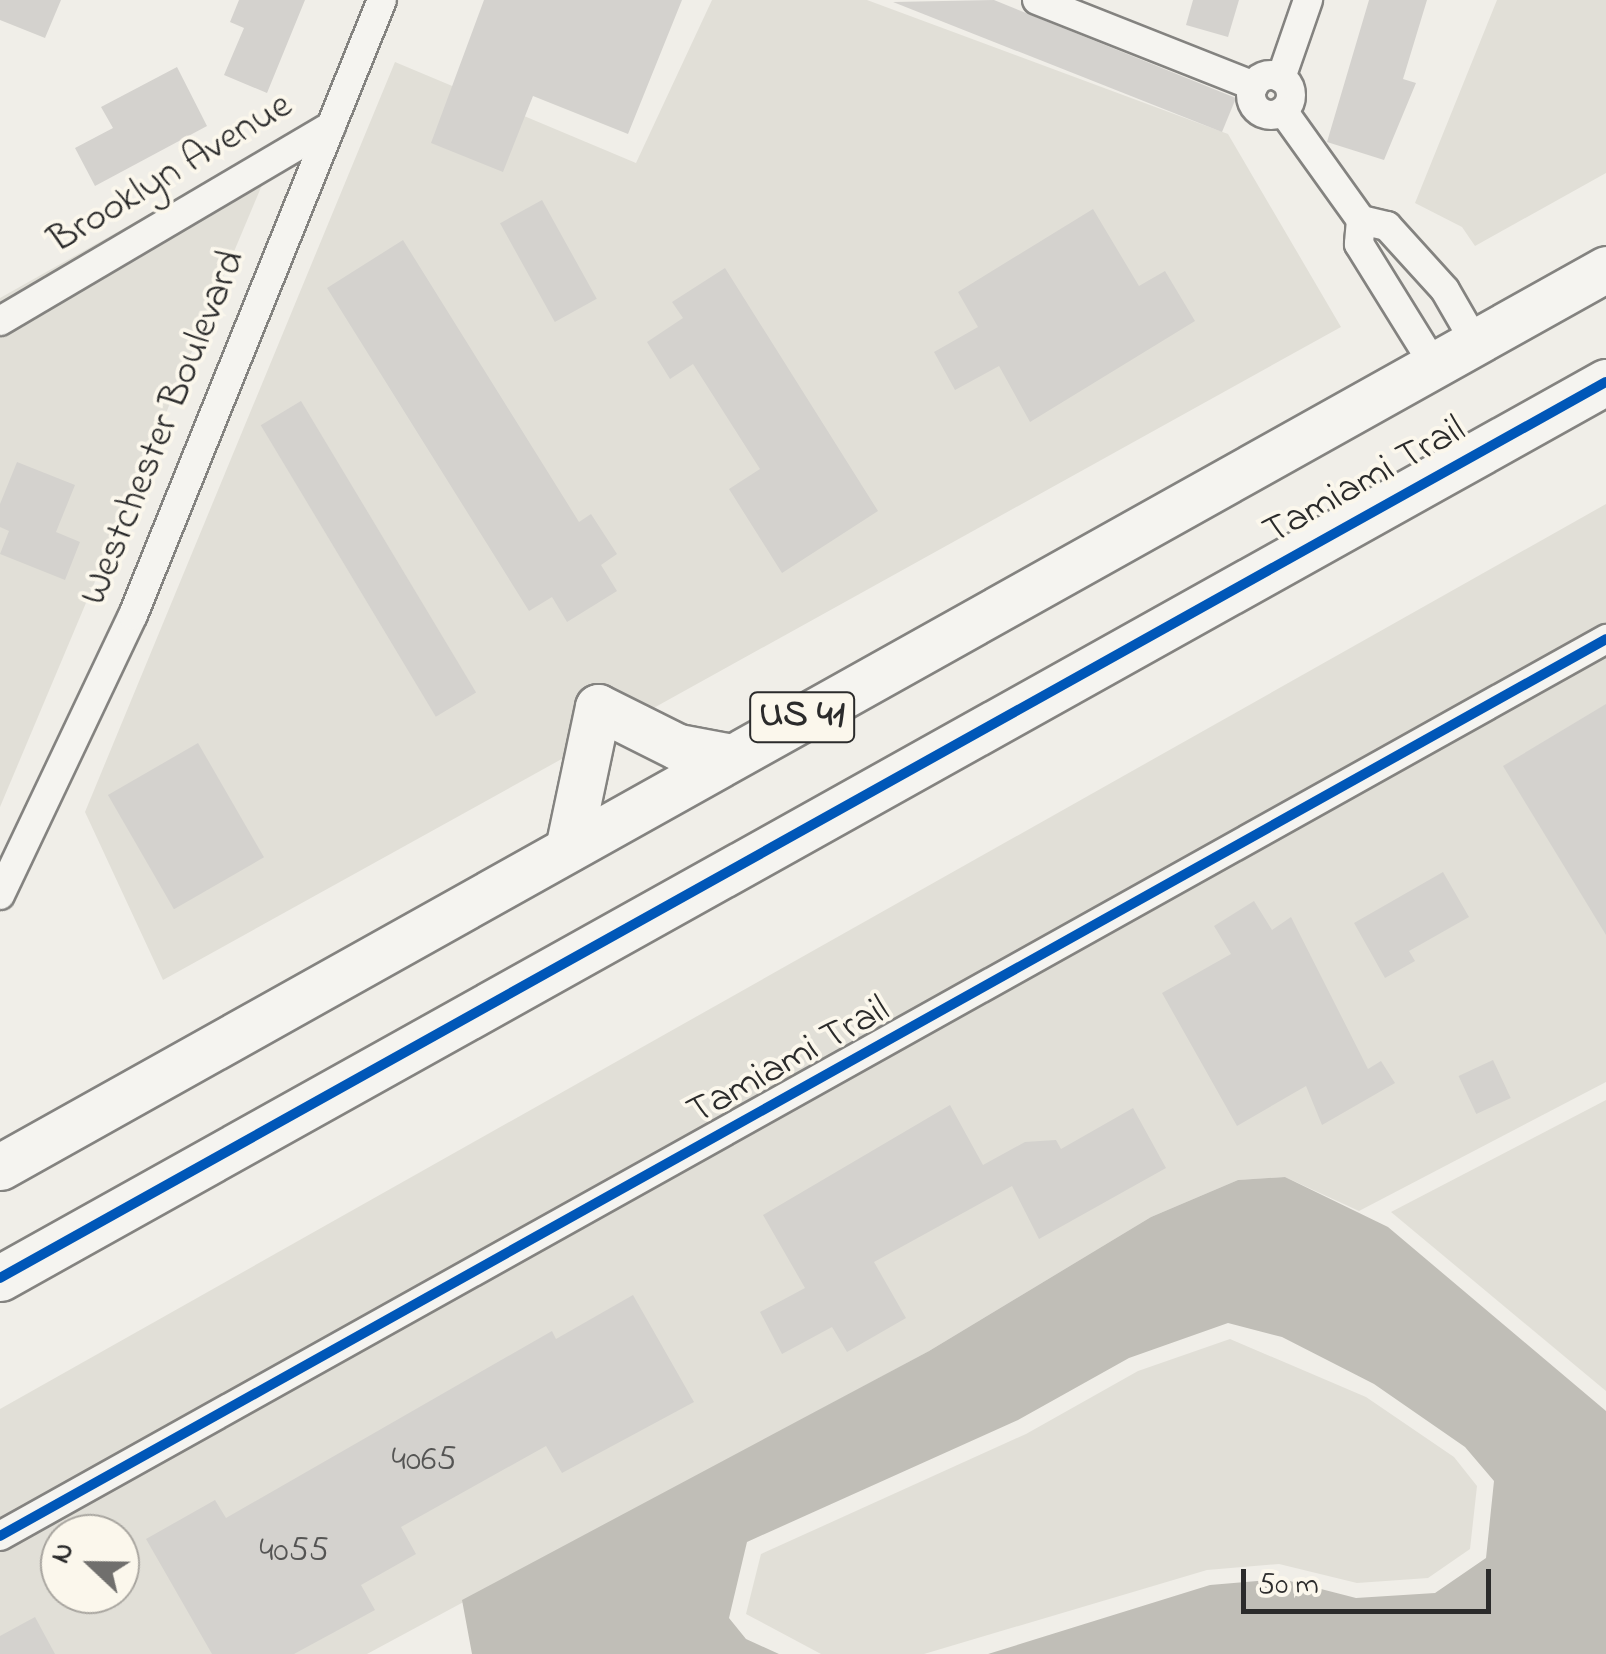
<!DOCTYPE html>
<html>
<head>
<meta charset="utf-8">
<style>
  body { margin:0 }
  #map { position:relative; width:1606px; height:1654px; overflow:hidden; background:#f0eee8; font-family:"Indie Flower",sans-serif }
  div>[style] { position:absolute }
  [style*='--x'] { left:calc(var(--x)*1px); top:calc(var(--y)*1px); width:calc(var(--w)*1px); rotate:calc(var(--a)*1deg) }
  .built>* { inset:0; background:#e1dfd7 }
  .water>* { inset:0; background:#c0beb7 }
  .building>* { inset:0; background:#d4d2ce; transform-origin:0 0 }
  .roads { filter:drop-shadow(2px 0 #848380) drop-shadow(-2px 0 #848380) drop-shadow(0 2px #848380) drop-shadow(0 -2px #848380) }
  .street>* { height:28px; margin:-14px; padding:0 14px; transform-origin:14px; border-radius:14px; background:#f5f4f0 }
  .street>.ring { margin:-14px; padding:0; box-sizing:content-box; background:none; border:28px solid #f5f4f0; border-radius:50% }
  .primary>* { height:45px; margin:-22.5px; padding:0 22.5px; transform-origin:22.5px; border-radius:22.5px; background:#f5f4f0 }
  .cycleway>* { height:10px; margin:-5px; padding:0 5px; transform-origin:5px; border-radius:5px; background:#0057b8 }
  span { translate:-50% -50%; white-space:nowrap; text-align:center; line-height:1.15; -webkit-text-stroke:8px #fbf7ec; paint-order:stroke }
  .number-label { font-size:35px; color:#555554 }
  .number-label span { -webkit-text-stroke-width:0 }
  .shield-label span { padding:2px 8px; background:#fbf7ec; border:2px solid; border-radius:8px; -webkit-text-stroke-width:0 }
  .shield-label { font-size:38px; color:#2b2b2b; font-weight:700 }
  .street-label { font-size:40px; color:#2b2b2b }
  .north { position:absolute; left:40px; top:1514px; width:100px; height:100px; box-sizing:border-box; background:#fbf7ec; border:2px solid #a8a59f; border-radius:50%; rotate:292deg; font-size:28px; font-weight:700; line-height:40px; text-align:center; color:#2b2b2b }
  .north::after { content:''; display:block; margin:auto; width:35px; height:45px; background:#706f6d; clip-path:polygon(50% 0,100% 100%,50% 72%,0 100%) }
  .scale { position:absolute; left:1241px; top:1569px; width:250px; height:45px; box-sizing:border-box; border:5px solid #2b2b2b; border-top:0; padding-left:12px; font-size:30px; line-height:35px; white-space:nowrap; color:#2b2b2b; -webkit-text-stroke:8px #fbf7ec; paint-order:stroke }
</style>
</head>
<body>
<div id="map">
  <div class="built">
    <i style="clip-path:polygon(712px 0,867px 0,1228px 134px,1341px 327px,163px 980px,85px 812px,395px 62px,636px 163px)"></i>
    <i style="clip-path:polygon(1497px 0,1606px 0,1606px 173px,1475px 246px,1462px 227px,1415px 203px)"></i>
    <i style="clip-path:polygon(281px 140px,0 807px,0 298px)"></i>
    <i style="clip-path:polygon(evenodd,1606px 504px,1606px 1082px,1359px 1211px,1285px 1177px,1238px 1180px,1151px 1217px,929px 1351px,367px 1654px,0 1654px,0 1409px,1606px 504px,60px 1534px,120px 1534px,120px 1594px,60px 1594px,60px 1534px)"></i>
    <i style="clip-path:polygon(1606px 1100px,1606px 1391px,1391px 1212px)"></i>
    <i style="clip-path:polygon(1230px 1339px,1366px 1397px,1454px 1457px,1477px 1486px,1470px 1549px,1428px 1578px,1357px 1583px,1279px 1564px,1207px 1570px,924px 1654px,821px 1654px,746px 1614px,761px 1554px,1026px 1434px,1138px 1371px)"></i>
  </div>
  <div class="water">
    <i style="clip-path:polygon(1285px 1177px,1388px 1227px,1606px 1411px,1606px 1654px,988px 1654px,1210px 1585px,1282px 1579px,1356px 1598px,1435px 1593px,1486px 1558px,1494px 1481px,1465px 1447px,1374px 1384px,1282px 1337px,1228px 1323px,1129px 1358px,1018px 1420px,747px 1542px,729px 1618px,746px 1639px,779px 1654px,472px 1654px,462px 1600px,929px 1351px,1151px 1217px,1238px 1180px)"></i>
  </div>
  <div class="building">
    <i style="clip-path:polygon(0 0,61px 0,45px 38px,0 20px)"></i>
    <i style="clip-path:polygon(239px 0,305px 0,267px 93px,224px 75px,244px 28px,230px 22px)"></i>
    <i style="clip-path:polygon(484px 0,682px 0,628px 134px,533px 96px,503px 172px,431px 143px)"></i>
    <i style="clip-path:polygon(994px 0,1236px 98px,1222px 132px,893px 2px)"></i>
    <i style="clip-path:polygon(1193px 0,1239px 0,1228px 37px,1186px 25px)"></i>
    <i style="clip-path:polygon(1369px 0,1427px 0,1403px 79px,1416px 83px,1384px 160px,1327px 142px)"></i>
    <i style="clip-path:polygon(177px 67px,207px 126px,95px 186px,75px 148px,113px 128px,101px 107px)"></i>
    <i style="left:542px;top:200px;width:113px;height:48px;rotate:61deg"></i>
    <i style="clip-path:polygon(1093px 209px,1139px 286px,1165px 271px,1195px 321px,1030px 422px,999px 366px,955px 390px,934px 352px,978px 327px,958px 292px)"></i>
    <i style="clip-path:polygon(403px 240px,579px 522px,591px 514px,617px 554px,601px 565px,617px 591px,567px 622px,552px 597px,529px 611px,327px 288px)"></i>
    <i style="clip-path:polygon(725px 268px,878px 511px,782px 573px,729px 489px,760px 469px,693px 364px,670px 379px,647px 342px,683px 318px,672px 302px)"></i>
    <i style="left:301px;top:401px;width:340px;height:47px;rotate:59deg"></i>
    <i style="clip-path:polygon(17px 462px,75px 485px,56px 532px,80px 542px,65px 580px,0 554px,9px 531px,0 527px,0 504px)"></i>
    <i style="clip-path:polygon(1606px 704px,1606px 935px,1503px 766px)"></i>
    <i style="left:198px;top:743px;width:132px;height:104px;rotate:60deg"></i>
    <i style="clip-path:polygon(1443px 872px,1469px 917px,1409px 951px,1415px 961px,1385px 978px,1354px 923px)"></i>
    <i style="clip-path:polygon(1254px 901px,1272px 930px,1291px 917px,1368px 1069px,1381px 1061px,1395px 1083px,1322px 1125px,1306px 1086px,1237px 1126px,1162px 993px,1231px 954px,1214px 926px)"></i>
    <i style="left:1493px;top:1060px;width:42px;height:38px;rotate:65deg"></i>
    <i style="clip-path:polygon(950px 1105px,983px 1165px,1025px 1142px,1056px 1140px,1061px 1149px,1133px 1108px,1166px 1168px,1039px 1239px,1012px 1186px,874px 1262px,906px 1318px,847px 1352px,832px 1327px,782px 1354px,760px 1312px,805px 1288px,763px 1215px)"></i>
    <i style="clip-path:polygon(633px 1295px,694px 1402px,562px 1473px,546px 1446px,401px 1527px,416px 1554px,361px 1585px,375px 1610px,294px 1654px,212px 1654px,146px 1539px,215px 1500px,226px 1518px,552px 1331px,556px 1339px)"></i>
    <i style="clip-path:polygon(35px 1617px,55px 1654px,0 1654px,0 1636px)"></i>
  </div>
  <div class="roads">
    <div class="street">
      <i style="--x:1037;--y:0;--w:233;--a:21.6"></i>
      <i class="ring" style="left:1251px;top:75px;width:12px;height:12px"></i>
      <i style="--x:1281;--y:78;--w:83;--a:-70.9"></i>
      <i style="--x:1283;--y:111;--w:134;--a:54.4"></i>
      <i style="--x:1361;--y:220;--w:27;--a:13"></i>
      <i style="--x:1387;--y:226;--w:86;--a:47.8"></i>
      <i style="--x:1445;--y:290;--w:60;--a:60"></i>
      <i style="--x:1361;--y:220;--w:24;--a:95"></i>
      <i style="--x:1359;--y:244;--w:142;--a:58.2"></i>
      <i style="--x:0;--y:321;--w:384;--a:-30.5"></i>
      <i style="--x:0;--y:895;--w:310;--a:-64.6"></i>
      <i style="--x:133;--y:615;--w:663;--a:-67.96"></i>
      <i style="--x:0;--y:1536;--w:1840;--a:-29.18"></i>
    </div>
    <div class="primary">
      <i style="--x:598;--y:707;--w:89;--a:26.6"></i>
      <i style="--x:678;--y:747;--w:50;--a:10.4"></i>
      <i style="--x:568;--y:849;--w:145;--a:-78.1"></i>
      <i style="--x:0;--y:1167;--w:1840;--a:-29.21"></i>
      <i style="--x:0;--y:1278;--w:1839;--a:-29.16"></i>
    </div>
  </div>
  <div class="cycleway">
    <i style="--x:0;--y:1278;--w:1839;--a:-29.16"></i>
    <i style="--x:0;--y:1536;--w:1840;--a:-29.18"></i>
  </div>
  <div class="number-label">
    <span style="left:424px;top:1461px">4065</span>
    <span style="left:294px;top:1552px">4055</span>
  </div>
  <div class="shield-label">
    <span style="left:802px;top:717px">US 41</span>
  </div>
  <div class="street-label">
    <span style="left:171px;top:174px;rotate:-31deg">Brooklyn Avenue</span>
    <span style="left:164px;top:428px;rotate:-68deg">Westchester Boulevard</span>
    <span style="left:1365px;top:482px;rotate:-29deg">Tamiami Trail</span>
    <span style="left:789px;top:1062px;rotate:-29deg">Tamiami Trail</span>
  </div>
  <div class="north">N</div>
  <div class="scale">50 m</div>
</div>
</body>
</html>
